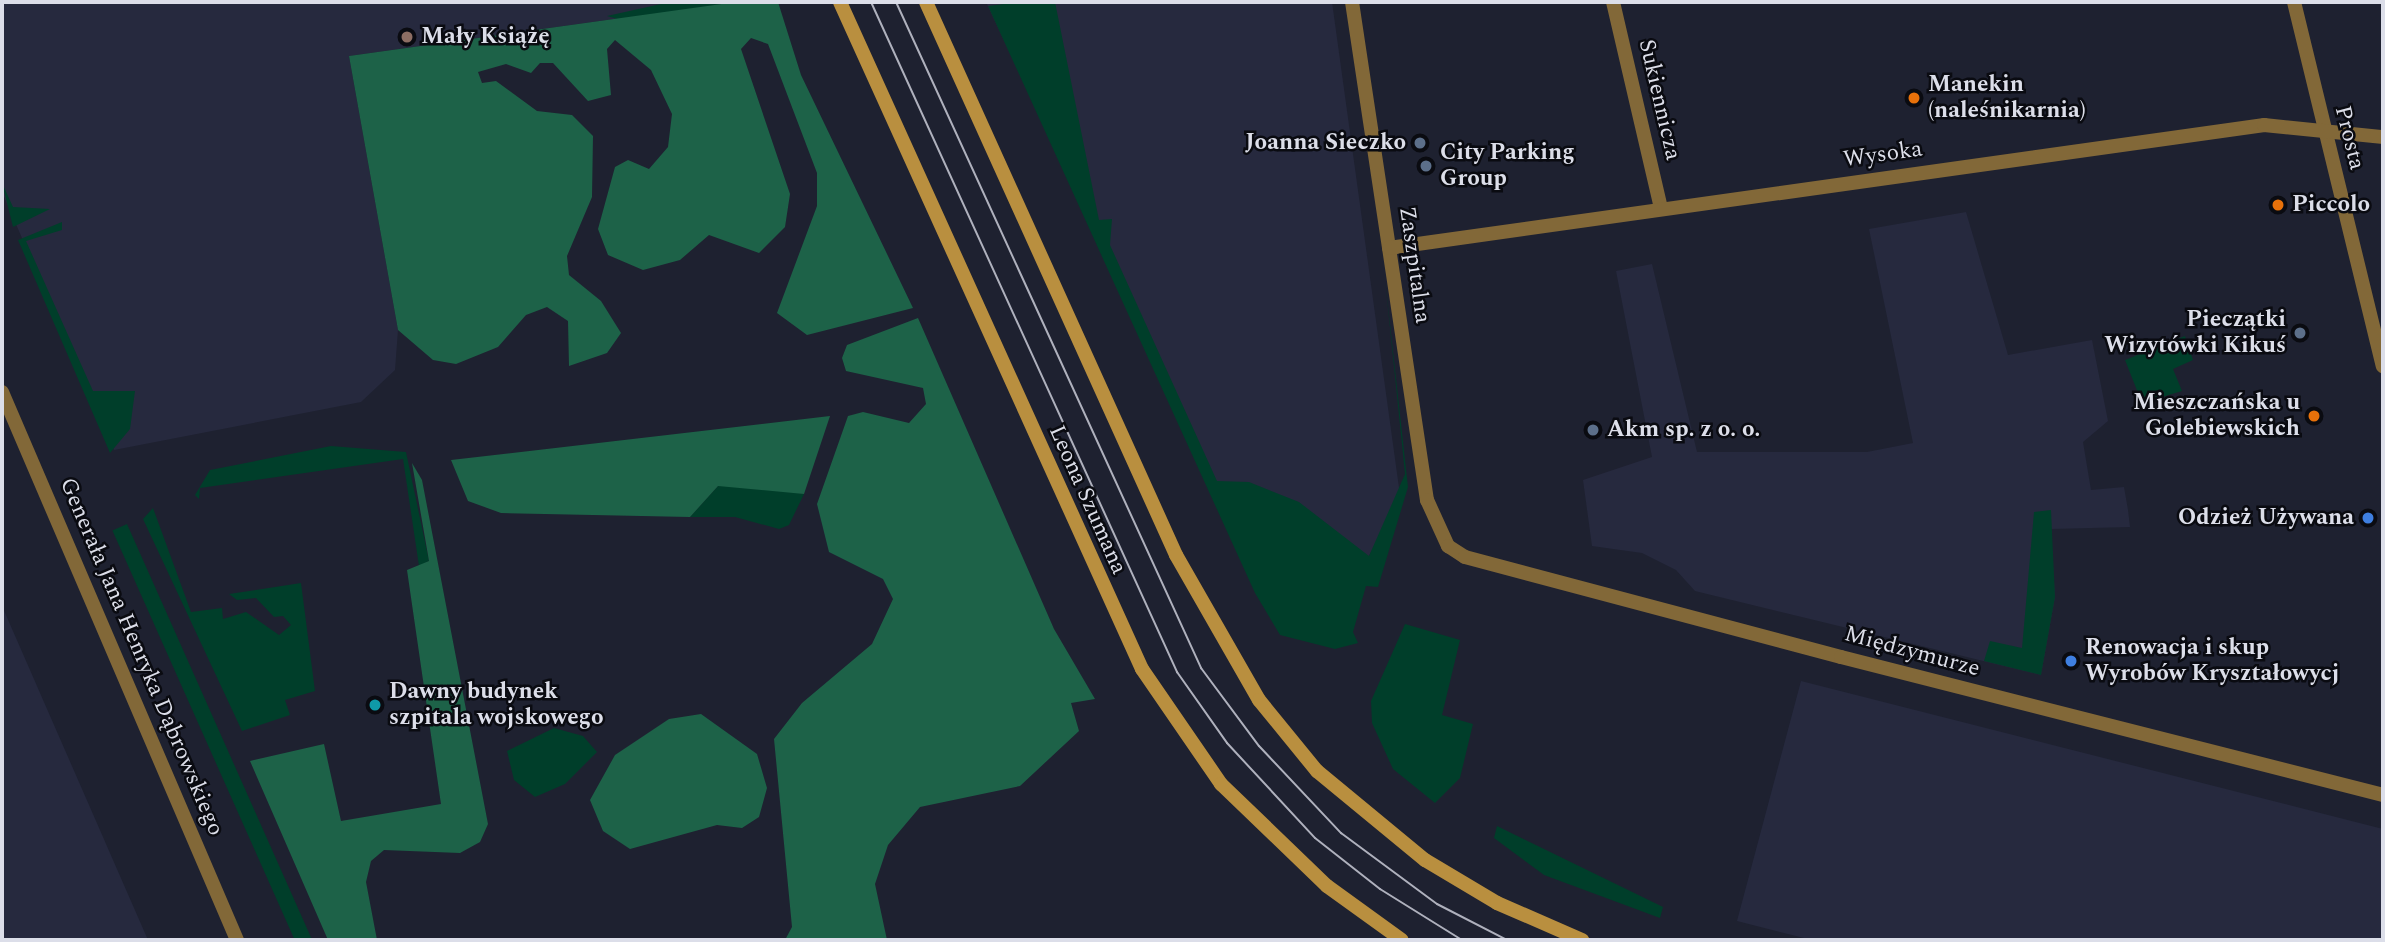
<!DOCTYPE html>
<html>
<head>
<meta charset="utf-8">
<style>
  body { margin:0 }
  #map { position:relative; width:2385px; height:942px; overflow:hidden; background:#1e2130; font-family:Spectral,serif }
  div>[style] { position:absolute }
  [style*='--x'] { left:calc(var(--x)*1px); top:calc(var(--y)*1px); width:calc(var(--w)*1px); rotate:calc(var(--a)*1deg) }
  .built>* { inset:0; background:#26293e }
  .green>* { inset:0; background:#003e2a; transform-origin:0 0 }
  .forest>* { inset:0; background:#1d6248 }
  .street>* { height:14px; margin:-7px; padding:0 7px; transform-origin:7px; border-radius:7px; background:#826838 }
  .secondary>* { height:14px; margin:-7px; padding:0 7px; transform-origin:7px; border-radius:7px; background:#b98f3f }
  .tram>* { height:2px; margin:-1px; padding:0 1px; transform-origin:1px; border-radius:1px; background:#afb1bd }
  .dots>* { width:19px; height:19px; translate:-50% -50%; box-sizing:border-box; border:4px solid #0a0b11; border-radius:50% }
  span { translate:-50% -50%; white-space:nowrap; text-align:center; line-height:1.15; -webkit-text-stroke:5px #0a0b11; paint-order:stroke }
  .poi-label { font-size:23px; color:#dcdee9; font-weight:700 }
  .left { translate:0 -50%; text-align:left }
  .right { translate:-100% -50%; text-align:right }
  .street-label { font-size:23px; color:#dcdee9 }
  .frame { position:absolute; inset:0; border:4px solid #dcdee9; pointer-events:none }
</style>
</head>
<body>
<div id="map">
  <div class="built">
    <i style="clip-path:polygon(2px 2px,736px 2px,349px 56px,398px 330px,395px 370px,361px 402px,114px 450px,2px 192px)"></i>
    <i style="clip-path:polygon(986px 2px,1332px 2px,1400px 495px,1369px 556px,1280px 630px)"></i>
    <i style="clip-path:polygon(1966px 212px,2008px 355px,2092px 340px,2108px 421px,2083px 442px,2091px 490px,2124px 487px,2128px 510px,2130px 527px,2051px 529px,2055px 597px,2041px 675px,1695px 591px,1676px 570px,1642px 553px,1592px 546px,1583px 480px,1652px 457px,1616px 271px,1652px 264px,1697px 452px,1867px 452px,1913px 443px,1869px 229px)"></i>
    <i style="clip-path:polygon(2px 606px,148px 940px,2px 940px)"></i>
    <i style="clip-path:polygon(1801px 681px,2383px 829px,2383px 940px,1812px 940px,1737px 921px)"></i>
  </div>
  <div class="green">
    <i style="clip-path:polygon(670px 2px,736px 2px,621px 20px,607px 16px)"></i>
    <i style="clip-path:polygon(1019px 2px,1055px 2px,1099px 220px,1112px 219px,1110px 245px,1217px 481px,1249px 482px,1299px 502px,1369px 556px,1405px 474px,1385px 279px,1408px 487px,1378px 587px,1366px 586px,1353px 632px,1358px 643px,1335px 649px,1280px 635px,1255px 593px,988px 6px)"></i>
    <i style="clip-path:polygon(2px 183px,13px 207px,50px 209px,13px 227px)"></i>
    <i style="clip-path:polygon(62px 222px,62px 230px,26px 241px,93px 391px,135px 391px,130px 429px,110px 453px,18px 240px)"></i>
    <i style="clip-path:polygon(2185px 336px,2193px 360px,2173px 369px,2182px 391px,2142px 403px,2125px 360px)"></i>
    <i style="clip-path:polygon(331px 446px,406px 452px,429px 561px,419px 566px,403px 459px,200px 488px,199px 499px,195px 495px,210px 470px)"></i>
    <i style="clip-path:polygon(750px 484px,804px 494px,789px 525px,779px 529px,735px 517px,690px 517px,718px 486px)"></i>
    <i style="clip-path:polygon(153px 508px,191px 612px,222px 608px,223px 619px,246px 612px,279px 635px,291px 625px,283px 616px,274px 617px,256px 598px,237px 600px,229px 594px,301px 583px,315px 691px,285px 700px,290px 715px,242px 731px,143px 519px)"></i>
    <i style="clip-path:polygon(2051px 510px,2055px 597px,2041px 675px,1984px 661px,1990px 641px,2022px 648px,2034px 512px)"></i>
    <i style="left:127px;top:524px;width:455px;height:16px;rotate:66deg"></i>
    <i style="clip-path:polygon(1405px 624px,1460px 640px,1442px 715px,1473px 724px,1460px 778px,1435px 803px,1393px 769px,1372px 723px,1371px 701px)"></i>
    <i style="clip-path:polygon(554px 728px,583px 736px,597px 752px,565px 784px,535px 797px,514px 780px,507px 751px)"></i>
    <i style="clip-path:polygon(1497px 826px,1663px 907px,1660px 918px,1544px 875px,1494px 838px)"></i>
  </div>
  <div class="forest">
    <i style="clip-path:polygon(736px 2px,778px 2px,801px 75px,913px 308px,807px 335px,777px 313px,817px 206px,817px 173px,768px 44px,751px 38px,741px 49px,790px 194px,785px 227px,759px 253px,709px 235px,680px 260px,643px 270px,608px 255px,598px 229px,615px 167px,628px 160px,649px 169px,668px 147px,672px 114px,651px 70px,615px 40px,607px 49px,611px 95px,588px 101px,553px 63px,540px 63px,531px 73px,506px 64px,478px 72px,482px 83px,496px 81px,537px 111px,572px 115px,593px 136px,592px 197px,567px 256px,569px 275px,601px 301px,621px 333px,607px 353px,569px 366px,568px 321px,547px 307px,526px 315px,498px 347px,456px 364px,433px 360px,398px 330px,349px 56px)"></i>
    <i style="clip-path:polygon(918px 318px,1054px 629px,1095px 699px,1071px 703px,1079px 731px,1020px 786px,920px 807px,888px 845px,875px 884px,887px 940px,785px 940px,792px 927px,774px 739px,802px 703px,872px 644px,893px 599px,883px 579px,829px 552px,817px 504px,848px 416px,863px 412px,909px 423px,926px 404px,923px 388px,846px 371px,842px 358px,847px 345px)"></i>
    <i style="clip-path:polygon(830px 416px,804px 494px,718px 486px,690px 517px,501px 513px,468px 501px,451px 460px)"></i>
    <i style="clip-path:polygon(412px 463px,422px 480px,488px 824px,480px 842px,460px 853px,384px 850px,371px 861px,366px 882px,377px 940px,328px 940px,250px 761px,324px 744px,341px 821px,441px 804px,407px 570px,429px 561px)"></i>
    <i style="clip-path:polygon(701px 714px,757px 754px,767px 788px,759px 817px,742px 828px,717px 825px,630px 849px,603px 831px,590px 800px,615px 755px,669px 719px)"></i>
  </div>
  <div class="street">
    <i style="--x:1352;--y:2;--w:504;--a:81.44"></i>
    <i style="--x:1427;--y:500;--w:51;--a:65.5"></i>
    <i style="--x:1448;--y:546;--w:20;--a:33"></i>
    <i style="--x:1465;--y:557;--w:389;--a:14.9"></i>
    <i style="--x:1841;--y:657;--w:559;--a:14.28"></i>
    <i style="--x:1613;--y:2;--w:212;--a:76.9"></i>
    <i style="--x:2294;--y:2;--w:375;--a:76.3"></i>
    <i style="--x:1389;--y:248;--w:884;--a:-8"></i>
    <i style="--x:2264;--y:125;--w:120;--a:5.8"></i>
    <i style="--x:2;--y:392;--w:596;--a:66.79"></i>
  </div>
  <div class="secondary">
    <i style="--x:840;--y:2;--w:732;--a:65.64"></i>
    <i style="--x:1142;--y:669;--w:140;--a:55.5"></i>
    <i style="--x:1221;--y:784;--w:147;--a:43.9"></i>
    <i style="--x:1327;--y:886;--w:92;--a:35.8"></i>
    <i style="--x:926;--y:2;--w:607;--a:65.67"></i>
    <i style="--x:1176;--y:555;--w:167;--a:60.2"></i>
    <i style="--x:1259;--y:700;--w:92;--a:50.8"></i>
    <i style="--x:1317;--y:771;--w:140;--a:39.5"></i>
    <i style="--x:1425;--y:860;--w:84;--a:30.8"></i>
    <i style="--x:1497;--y:903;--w:93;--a:23.5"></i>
  </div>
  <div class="tram">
    <i style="--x:871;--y:2;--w:737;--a:65.45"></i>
    <i style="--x:1177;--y:672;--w:87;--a:54.8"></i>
    <i style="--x:1227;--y:743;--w:129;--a:47.2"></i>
    <i style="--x:1315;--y:838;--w:83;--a:38.1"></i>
    <i style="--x:1380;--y:889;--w:97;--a:31.9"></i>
    <i style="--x:896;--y:2;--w:733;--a:65.39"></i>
    <i style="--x:1201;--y:668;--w:97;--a:53.4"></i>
    <i style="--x:1259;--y:746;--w:120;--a:46.7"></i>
    <i style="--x:1341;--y:833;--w:119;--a:36.5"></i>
    <i style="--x:1437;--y:904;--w:79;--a:27.2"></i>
  </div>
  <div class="dots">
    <i style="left:407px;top:37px;background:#8d6e63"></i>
    <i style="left:1914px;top:98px;background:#e8710a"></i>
    <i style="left:1420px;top:143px;background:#5c6f8a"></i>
    <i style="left:1426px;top:166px;background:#5c6f8a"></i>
    <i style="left:2278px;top:205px;background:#e8710a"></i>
    <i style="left:2300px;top:333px;background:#5c6f8a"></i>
    <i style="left:2314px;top:416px;background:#e8710a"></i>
    <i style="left:1593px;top:430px;background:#5c6f8a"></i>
    <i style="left:2368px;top:518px;background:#3f7fe0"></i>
    <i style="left:2071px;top:661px;background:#3f7fe0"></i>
    <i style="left:375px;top:705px;background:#0f9aa8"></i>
  </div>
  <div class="poi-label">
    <span class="left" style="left:421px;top:37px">Mały Książę</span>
    <span class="left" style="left:1928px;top:98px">Manekin<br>(naleśnikarnia)</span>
    <span class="right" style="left:1406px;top:143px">Joanna Sieczko</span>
    <span class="left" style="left:1440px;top:166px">City Parking<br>Group</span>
    <span class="left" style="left:2292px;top:205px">Piccolo</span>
    <span class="right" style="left:2286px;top:333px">Pieczątki<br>Wizytówki Kikuś</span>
    <span class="right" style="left:2300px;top:416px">Mieszczańska u<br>Golebiewskich</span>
    <span class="left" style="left:1607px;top:430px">Akm sp. z o. o.</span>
    <span class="right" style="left:2354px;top:518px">Odzież Używana</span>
    <span class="left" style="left:2085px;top:661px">Renowacja i skup<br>Wyrobów Kryształowycj</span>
    <span class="left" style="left:389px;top:705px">Dawny budynek<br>szpitala wojskowego</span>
  </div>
  <div class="street-label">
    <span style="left:1659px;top:100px;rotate:77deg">Sukiennicza</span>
    <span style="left:2349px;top:138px;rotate:76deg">Prosta</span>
    <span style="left:1883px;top:155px;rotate:-8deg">Wysoka</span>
    <span style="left:1414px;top:265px;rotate:82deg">Zaszpitalna</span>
    <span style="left:1087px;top:500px;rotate:66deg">Leona Szumana</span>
    <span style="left:1912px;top:652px;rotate:15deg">Międzymurze</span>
    <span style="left:141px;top:657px;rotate:67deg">Generała Jana Henryka Dąbrowskiego</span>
  </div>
  <div class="frame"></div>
</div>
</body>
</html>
